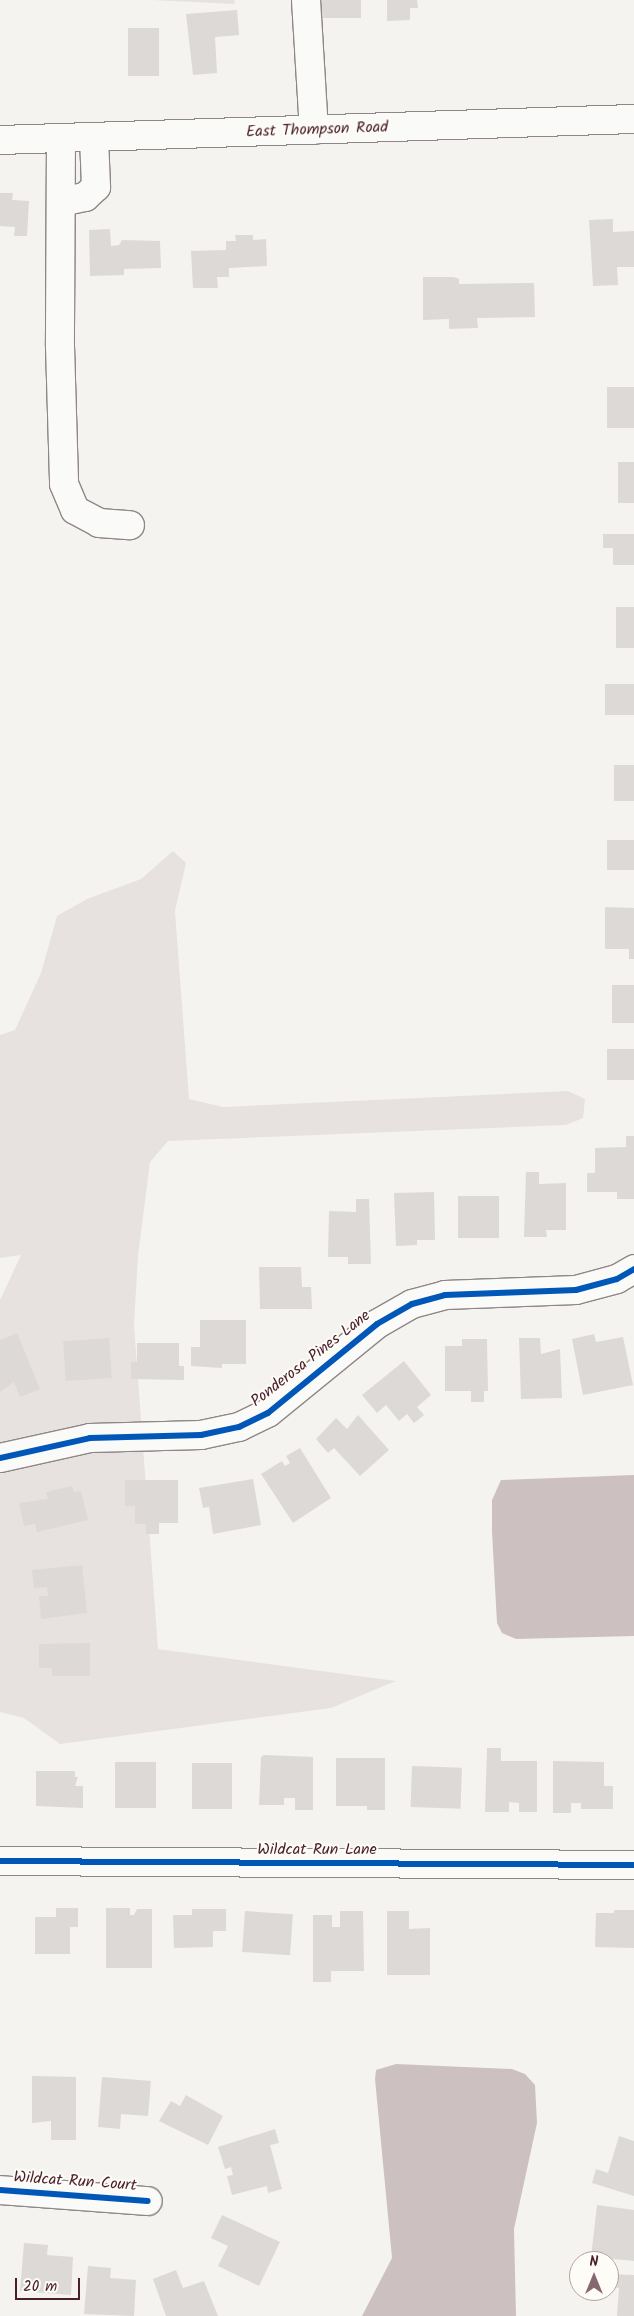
<!DOCTYPE html>
<html>
<head>
<meta charset="utf-8">
<style>
  body { margin:0 }
  #map { position:relative; width:634px; height:2316px; overflow:hidden; background:#f5f3f0; font-family:Kalam,sans-serif }
  div>[style] { position:absolute }
  [style*='--x'] { left:calc(var(--x)*1px); top:calc(var(--y)*1px); width:calc(var(--w)*1px); rotate:calc(var(--a)*1deg) }
  .green>* { inset:0; background:#e7e2e0 }
  .water>* { inset:0; background:#ccc1c0 }
  .building>* { inset:0; background:#dcd9d7; transform-origin:0 0 }
  .roads { filter:drop-shadow(1px 0 #8f8687) drop-shadow(-1px 0 #8f8687) drop-shadow(0 1px #8f8687) drop-shadow(0 -1px #8f8687) }
  .minor>* { height:28px; margin:-14px; padding:0 14px; transform-origin:14px; border-radius:14px; background:#fafaf8 }
  .major>* { height:28px; margin:-14px; padding:0 14px; transform-origin:14px; border-radius:14px; background:#fafaf8 }
  .cycleway>* { height:6px; margin:-3px; padding:0 3px; transform-origin:3px; border-radius:3px; background:#0057b8 }
  span { translate:-50% -50%; white-space:nowrap; text-align:center; line-height:1.15; -webkit-text-stroke:4px #fdfcf7; paint-order:stroke }
  .street-label { font-size:16px; color:#4a1f2b }
  .north { position:absolute; left:569px; top:2251px; width:50px; height:50px; box-sizing:border-box; background:#fdfcf7; border:1px solid #b5a4a5; border-radius:50%; rotate:0deg; font-size:14px; font-weight:700; line-height:20px; text-align:center; color:#4a1f2b }
  .north::after { content:''; display:block; margin:auto; width:18px; height:22px; background:#866970; clip-path:polygon(50% 0,100% 100%,50% 72%,0 100%) }
  .scale { position:absolute; left:15px; top:2278px; width:65px; height:22px; box-sizing:border-box; border:2px solid #4a1f2b; border-top:0; padding-left:6px; font-size:15px; line-height:18px; white-space:nowrap; color:#4a1f2b; -webkit-text-stroke:4px #fdfcf7; paint-order:stroke }
</style>
</head>
<body>
<div id="map">
  <div class="green">
    <i style="clip-path:polygon(152px 0,235px 0,234px 4px)"></i>
    <i style="clip-path:polygon(173px 851px,186px 863px,175px 911px,189px 1099px,223px 1107px,568px 1091px,585px 1099px,583px 1118px,566px 1125px,168px 1141px,150px 1162px,138px 1256px,134px 1325px,158px 1649px,396px 1681px,331px 1708px,60px 1744px,24px 1718px,0 1712px,0 1300px,21px 1255px,0 1258px,0 1035px,15px 1030px,41px 973px,57px 916px,87px 899px,141px 879px)"></i>
  </div>
  <div class="water">
    <i style="clip-path:polygon(634px 1475px,634px 1636px,516px 1639px,502px 1633px,497px 1623px,492px 1532px,492px 1500px,501px 1480px)"></i>
    <i style="clip-path:polygon(396px 2064px,512px 2069px,525px 2074px,535px 2085px,537px 2123px,514px 2229px,516px 2316px,362px 2316px,392px 2258px,375px 2079px,376px 2070px)"></i>
  </div>
  <div class="building">
    <i style="left:316px;top:0;width:45px;height:18px"></i>
    <i style="clip-path:polygon(387px 0,417px 0,418px 8px,410px 8px,410px 20px,387px 21px)"></i>
    <i style="clip-path:polygon(237px 10px,239px 35px,215px 37px,217px 73px,193px 75px,186px 14px)"></i>
    <i style="left:128px;top:28px;width:31px;height:48px"></i>
    <i style="clip-path:polygon(0 193px,13px 193px,12px 200px,29px 201px,27px 236px,14px 236px,15px 227px,0 226px)"></i>
    <i style="clip-path:polygon(613px 219px,613px 232px,634px 231px,634px 267px,617px 267px,618px 285px,593px 286px,589px 220px)"></i>
    <i style="clip-path:polygon(110px 229px,111px 246px,119px 245px,122px 240px,160px 241px,161px 268px,124px 269px,124px 275px,90px 276px,89px 230px)"></i>
    <i style="clip-path:polygon(235px 235px,253px 235px,253px 240px,266px 239px,267px 266px,229px 268px,229px 277px,217px 277px,218px 288px,193px 288px,191px 251px,226px 250px,226px 241px,236px 241px)"></i>
    <i style="clip-path:polygon(423px 277px,454px 277px,459px 279px,459px 284px,534px 283px,535px 317px,477px 318px,478px 328px,449px 329px,449px 319px,423px 320px)"></i>
    <i style="left:607px;top:387px;width:27px;height:41px"></i>
    <i style="left:618px;top:462px;width:16px;height:41px"></i>
    <i style="clip-path:polygon(603px 534px,634px 534px,634px 565px,613px 565px,613px 548px,603px 548px)"></i>
    <i style="left:616px;top:607px;width:18px;height:41px"></i>
    <i style="left:605px;top:684px;width:29px;height:31px"></i>
    <i style="left:614px;top:765px;width:20px;height:36px"></i>
    <i style="left:634px;top:840px;width:30px;height:27px;rotate:90deg"></i>
    <i style="clip-path:polygon(605px 907px,634px 908px,634px 959px,629px 959px,629px 949px,605px 949px)"></i>
    <i style="left:612px;top:985px;width:22px;height:38px"></i>
    <i style="left:634px;top:1049px;width:31px;height:27px;rotate:90deg"></i>
    <i style="clip-path:polygon(626px 1136px,634px 1136px,634px 1199px,617px 1199px,617px 1192px,587px 1192px,587px 1173px,595px 1173px,595px 1148px,626px 1147px)"></i>
    <i style="clip-path:polygon(526px 1172px,539px 1172px,539px 1184px,566px 1183px,566px 1230px,546px 1230px,547px 1237px,524px 1237px)"></i>
    <i style="clip-path:polygon(434px 1192px,435px 1240px,417px 1240px,417px 1245px,396px 1246px,394px 1193px)"></i>
    <i style="left:458px;top:1196px;width:41px;height:42px"></i>
    <i style="clip-path:polygon(356px 1199px,369px 1199px,371px 1264px,348px 1264px,348px 1257px,328px 1257px,329px 1211px,356px 1212px)"></i>
    <i style="clip-path:polygon(259px 1267px,301px 1267px,302px 1287px,311px 1287px,312px 1309px,260px 1309px)"></i>
    <i style="clip-path:polygon(200px 1320px,246px 1320px,246px 1364px,222px 1364px,222px 1368px,191px 1366px,191px 1347px,200px 1347px)"></i>
    <i style="clip-path:polygon(17px 1333px,40px 1389px,20px 1397px,14px 1382px,0 1392px,0 1340px)"></i>
    <i style="clip-path:polygon(594px 1334px,596px 1342px,623px 1337px,633px 1385px,583px 1395px,572px 1339px)"></i>
    <i style="left:109px;top:1338px;width:40px;height:46px;rotate:86deg"></i>
    <i style="clip-path:polygon(519px 1338px,540px 1338px,541px 1354px,560px 1349px,562px 1398px,521px 1399px)"></i>
    <i style="clip-path:polygon(462px 1339px,487px 1339px,488px 1391px,484px 1391px,484px 1402px,471px 1402px,471px 1391px,445px 1391px,445px 1346px,462px 1346px)"></i>
    <i style="clip-path:polygon(137px 1343px,179px 1343px,179px 1366px,184px 1366px,184px 1380px,131px 1379px,131px 1362px,137px 1362px)"></i>
    <i style="clip-path:polygon(404px 1361px,431px 1395px,417px 1407px,424px 1415px,414px 1423px,407px 1414px,399px 1421px,386px 1405px,377px 1413px,362px 1395px)"></i>
    <i style="clip-path:polygon(358px 1415px,389px 1450px,360px 1476px,334px 1448px,328px 1453px,316px 1439px,336px 1418px,347px 1429px)"></i>
    <i style="clip-path:polygon(300px 1448px,331px 1498px,293px 1523px,261px 1474px,282px 1461px,285px 1466px,290px 1463px,286px 1456px)"></i>
    <i style="clip-path:polygon(253px 1479px,261px 1525px,213px 1534px,209px 1507px,203px 1508px,199px 1488px)"></i>
    <i style="clip-path:polygon(125px 1480px,178px 1480px,178px 1523px,159px 1523px,159px 1534px,146px 1534px,146px 1524px,135px 1524px,135px 1506px,125px 1506px)"></i>
    <i style="clip-path:polygon(72px 1486px,74px 1492px,81px 1491px,88px 1520px,37px 1532px,35px 1524px,24px 1526px,19px 1503px,48px 1499px,46px 1492px)"></i>
    <i style="clip-path:polygon(82px 1565px,87px 1613px,41px 1619px,39px 1596px,48px 1596px,47px 1587px,34px 1588px,32px 1570px)"></i>
    <i style="clip-path:polygon(90px 1643px,90px 1676px,52px 1676px,52px 1668px,39px 1668px,39px 1644px)"></i>
    <i style="clip-path:polygon(487px 1748px,501px 1748px,501px 1761px,537px 1761px,537px 1812px,519px 1812px,519px 1803px,509px 1802px,509px 1812px,485px 1812px)"></i>
    <i style="clip-path:polygon(264px 1755px,313px 1757px,313px 1810px,295px 1810px,295px 1798px,284px 1798px,284px 1805px,259px 1805px,261px 1757px)"></i>
    <i style="clip-path:polygon(336px 1758px,385px 1758px,385px 1810px,367px 1810px,367px 1806px,336px 1806px)"></i>
    <i style="clip-path:polygon(553px 1761px,604px 1762px,604px 1786px,613px 1786px,613px 1809px,581px 1809px,581px 1803px,571px 1803px,571px 1813px,553px 1813px)"></i>
    <i style="left:115px;top:1762px;width:41px;height:46px"></i>
    <i style="left:192px;top:1763px;width:40px;height:46px"></i>
    <i style="left:412px;top:1766px;width:50px;height:41px;rotate:2deg"></i>
    <i style="clip-path:polygon(36px 1771px,75px 1771px,75px 1777px,78px 1777px,75px 1786px,83px 1786px,83px 1808px,36px 1806px)"></i>
    <i style="clip-path:polygon(56px 1908px,78px 1908px,78px 1927px,70px 1927px,70px 1954px,35px 1954px,35px 1917px,56px 1917px)"></i>
    <i style="clip-path:polygon(106px 1908px,130px 1908px,130px 1915px,134px 1915px,137px 1909px,152px 1909px,152px 1968px,106px 1968px)"></i>
    <i style="clip-path:polygon(192px 1909px,226px 1909px,226px 1931px,213px 1931px,213px 1947px,174px 1948px,173px 1915px,192px 1915px)"></i>
    <i style="clip-path:polygon(614px 1910px,634px 1910px,634px 1948px,595px 1947px,596px 1913px,614px 1913px)"></i>
    <i style="left:245px;top:1911px;width:48px;height:41px;rotate:4deg"></i>
    <i style="clip-path:polygon(340px 1911px,363px 1911px,364px 1971px,331px 1971px,331px 1982px,313px 1982px,313px 1915px,332px 1915px,332px 1927px,340px 1927px)"></i>
    <i style="clip-path:polygon(387px 1911px,409px 1911px,409px 1929px,430px 1928px,430px 1975px,387px 1975px)"></i>
    <i style="clip-path:polygon(32px 2076px,76px 2077px,76px 2140px,51px 2140px,51px 2121px,32px 2123px)"></i>
    <i style="clip-path:polygon(102px 2077px,151px 2081px,148px 2116px,121px 2114px,120px 2129px,98px 2127px)"></i>
    <i style="clip-path:polygon(186px 2095px,223px 2116px,208px 2145px,159px 2121px,171px 2101px,180px 2106px)"></i>
    <i style="clip-path:polygon(275px 2129px,279px 2143px,270px 2145px,282px 2189px,268px 2193px,267px 2186px,232px 2195px,227px 2176px,233px 2175px,231px 2167px,225px 2169px,218px 2147px)"></i>
    <i style="clip-path:polygon(619px 2136px,634px 2141px,634px 2196px,592px 2183px,596px 2169px,608px 2173px)"></i>
    <i style="clip-path:polygon(597px 2205px,634px 2210px,634px 2261px,591px 2257px)"></i>
    <i style="clip-path:polygon(222px 2215px,280px 2242px,259px 2286px,218px 2266px,228px 2246px,211px 2238px)"></i>
    <i style="clip-path:polygon(24px 2243px,48px 2245px,47px 2255px,73px 2257px,71px 2295px,20px 2291px)"></i>
    <i style="clip-path:polygon(88px 2266px,111px 2268px,110px 2278px,136px 2280px,134px 2316px,84px 2314px)"></i>
    <i style="clip-path:polygon(176px 2270px,183px 2288px,204px 2281px,218px 2316px,166px 2316px,153px 2279px)"></i>
    <i style="clip-path:polygon(609px 2274px,634px 2275px,634px 2316px,617px 2316px,619px 2288px,609px 2287px)"></i>
  </div>
  <div class="roads">
    <div class="minor">
      <i style="--x:306;--y:0;--w:130;--a:86.5"></i>
      <i style="--x:61;--y:138;--w:208;--a:90.3"></i>
      <i style="--x:60;--y:346;--w:138;--a:88.3"></i>
      <i style="--x:64;--y:484;--w:28;--a:67"></i>
      <i style="--x:75;--y:510;--w:27;--a:28"></i>
      <i style="--x:99;--y:523;--w:31;--a:4"></i>
      <i style="--x:61;--y:202;--w:25;--a:-12"></i>
      <i style="--x:85;--y:197;--w:15;--a:-42"></i>
      <i style="--x:96;--y:187;--w:50;--a:-92.3"></i>
      <i style="--x:0;--y:1458;--w:92;--a:-12.5"></i>
      <i style="--x:90;--y:1438;--w:111;--a:-1.5"></i>
      <i style="--x:201;--y:1435;--w:39;--a:-12"></i>
      <i style="--x:239;--y:1427;--w:32;--a:-26"></i>
      <i style="--x:268;--y:1413;--w:141;--a:-39.2"></i>
      <i style="--x:377;--y:1324;--w:40;--a:-29.7"></i>
      <i style="--x:412;--y:1304;--w:34;--a:-15"></i>
      <i style="--x:445;--y:1295;--w:131;--a:-2.2"></i>
      <i style="--x:576;--y:1290;--w:42;--a:-15"></i>
      <i style="--x:617;--y:1279;--w:20;--a:-30"></i>
      <i style="--x:0;--y:1861;--w:634;--a:0.36"></i>
      <i style="--x:0;--y:2190;--w:148;--a:4.3"></i>
    </div>
    <div class="major">
      <i style="--x:0;--y:140;--w:634;--a:-1.9"></i>
    </div>
  </div>
  <div class="cycleway">
    <i style="--x:0;--y:1458;--w:92;--a:-12.5"></i>
    <i style="--x:90;--y:1438;--w:111;--a:-1.5"></i>
    <i style="--x:201;--y:1435;--w:39;--a:-12"></i>
    <i style="--x:239;--y:1427;--w:32;--a:-26"></i>
    <i style="--x:268;--y:1413;--w:141;--a:-39.2"></i>
    <i style="--x:377;--y:1324;--w:40;--a:-29.7"></i>
    <i style="--x:412;--y:1304;--w:34;--a:-15"></i>
    <i style="--x:445;--y:1295;--w:131;--a:-2.2"></i>
    <i style="--x:576;--y:1290;--w:42;--a:-15"></i>
    <i style="--x:617;--y:1279;--w:20;--a:-30"></i>
    <i style="--x:0;--y:1861;--w:634;--a:0.36"></i>
    <i style="--x:0;--y:2190;--w:148;--a:4.3"></i>
  </div>
  <div class="street-label">
    <span style="left:317px;top:130px;rotate:-2deg">East Thompson Road</span>
    <span style="left:311px;top:1359px;rotate:-38deg">Ponderosa Pines Lane</span>
    <span style="left:317px;top:1850px">Wildcat Run Lane</span>
    <span style="left:75px;top:2182px;rotate:4deg">Wildcat Run Court</span>
  </div>
  <div class="north">N</div>
  <div class="scale">20 m</div>
</div>
</body>
</html>
